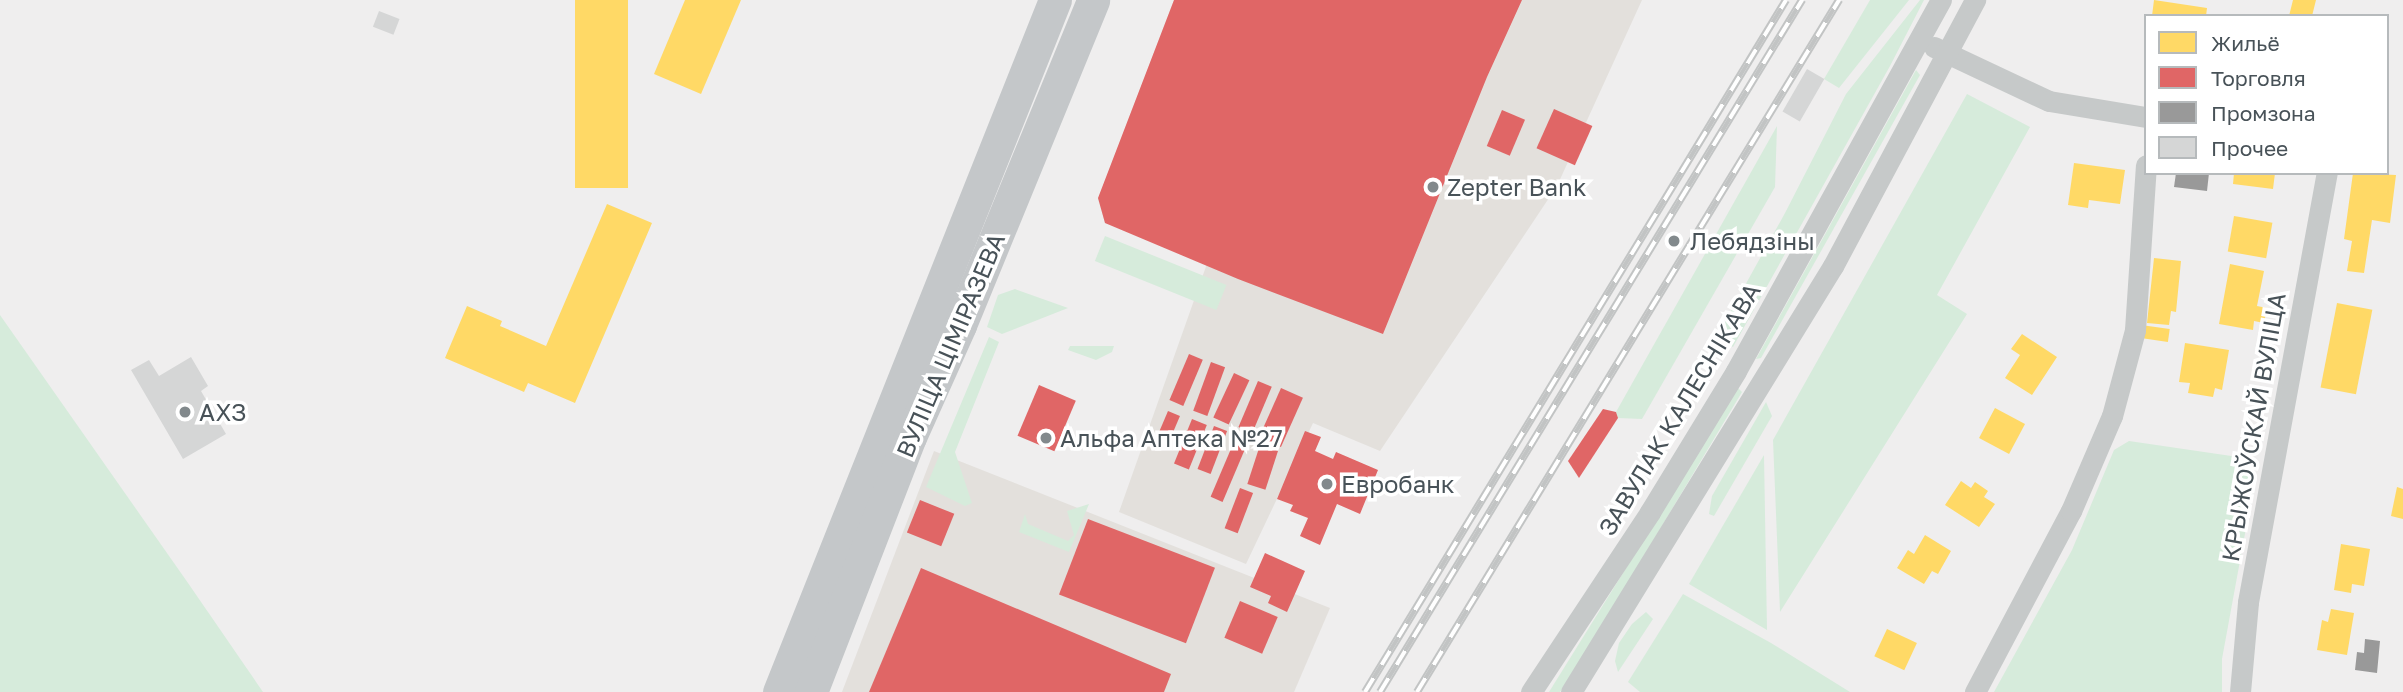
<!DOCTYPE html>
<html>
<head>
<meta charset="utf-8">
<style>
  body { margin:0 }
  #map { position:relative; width:2403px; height:692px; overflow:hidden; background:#efeeee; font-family:"Golos Text",sans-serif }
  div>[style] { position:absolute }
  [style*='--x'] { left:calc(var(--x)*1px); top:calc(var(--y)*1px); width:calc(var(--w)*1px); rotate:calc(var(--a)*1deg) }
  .commercial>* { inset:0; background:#e3e0dc }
  .green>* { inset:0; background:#d6ebdb; transform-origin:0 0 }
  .homes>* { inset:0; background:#ffd966; transform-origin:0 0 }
  .shops>* { inset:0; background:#e06666; transform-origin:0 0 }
  .industry>* { inset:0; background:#999 }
  .building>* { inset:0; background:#d5d6d6; transform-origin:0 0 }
  .street>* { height:21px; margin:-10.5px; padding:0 10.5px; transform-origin:10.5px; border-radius:10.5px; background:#c6c9c9 }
  .primary>* { height:33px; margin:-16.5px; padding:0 16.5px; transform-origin:16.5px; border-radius:16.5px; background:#c4c7c9 }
  .rail>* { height:8px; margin-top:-4px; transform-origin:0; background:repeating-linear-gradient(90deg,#fff 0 16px,#c2c4c4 0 32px); box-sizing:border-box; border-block:2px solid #c2c4c4 }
  .dots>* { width:19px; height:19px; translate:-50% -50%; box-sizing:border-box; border:4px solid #fff; border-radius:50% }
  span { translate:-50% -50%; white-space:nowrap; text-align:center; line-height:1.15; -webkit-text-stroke:7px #fff; paint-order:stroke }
  .poi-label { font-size:24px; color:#485258 }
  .left { translate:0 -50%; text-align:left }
  .street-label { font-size:24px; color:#485258 }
  .legend { position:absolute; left:2144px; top:14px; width:245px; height:161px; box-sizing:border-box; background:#fff; border:2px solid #b6babc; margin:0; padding:9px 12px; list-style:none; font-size:21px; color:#485258 }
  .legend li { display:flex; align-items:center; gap:14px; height:35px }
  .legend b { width:35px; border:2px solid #b6babc }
</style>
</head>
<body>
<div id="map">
  <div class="commercial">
    <i style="clip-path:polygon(1174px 0,1642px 0,1557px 186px,1380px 451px,1313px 423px,1246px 564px,1119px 512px,1209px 258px,1105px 223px,1098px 199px)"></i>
    <i style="clip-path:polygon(934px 451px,1330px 608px,1294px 692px,842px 692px)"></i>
  </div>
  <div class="green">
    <i style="clip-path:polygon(1870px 0,1909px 0,1839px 88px,1824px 79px)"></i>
    <i style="clip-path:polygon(1920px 0,1924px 0,1890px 66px,1733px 347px,1726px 343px,1717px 336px,1785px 213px,1846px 94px)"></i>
    <i style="clip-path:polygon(1916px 70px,1920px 75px,1761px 358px,1756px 359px)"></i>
    <i style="clip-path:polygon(1967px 94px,2030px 127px,1937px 295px,1967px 314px,1780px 612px,1773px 440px)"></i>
    <i style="clip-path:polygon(1777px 126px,1775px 187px,1642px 419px,1618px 418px,1616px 412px)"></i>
    <i style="left:1105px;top:236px;width:131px;height:27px;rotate:22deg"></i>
    <i style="clip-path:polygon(1015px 289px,1023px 292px,1068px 308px,1002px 334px,987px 327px,998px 295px)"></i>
    <i style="clip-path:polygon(0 315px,188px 583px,263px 692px,0 692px)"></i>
    <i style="clip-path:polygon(989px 337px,999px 342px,955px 452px,972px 503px,965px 506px,926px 487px)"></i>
    <i style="clip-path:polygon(1070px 346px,1114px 346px,1112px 352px,1096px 360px,1068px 350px)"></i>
    <i style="clip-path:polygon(1738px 388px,1742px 392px,1580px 663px,1560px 692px,1549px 692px)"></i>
    <i style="clip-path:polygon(1766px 402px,1772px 416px,1714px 516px,1709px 514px,1712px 496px)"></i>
    <i style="clip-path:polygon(2129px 441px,2245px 458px,2254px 465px,2255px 479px,2222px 659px,2222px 692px,1994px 692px,2072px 550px,2114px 450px)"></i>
    <i style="clip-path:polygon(1764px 455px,1767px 630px,1689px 584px)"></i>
    <i style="clip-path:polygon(1089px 504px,1069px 552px,1019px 532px,1025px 514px,1028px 524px,1068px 541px,1074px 535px,1067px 511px)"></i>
    <i style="clip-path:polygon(1683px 594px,1771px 643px,1850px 692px,1640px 692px,1628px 682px)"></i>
    <i style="clip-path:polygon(1646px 612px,1653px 619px,1618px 672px,1615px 661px,1619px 643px,1632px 624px)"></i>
  </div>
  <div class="homes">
    <i style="left:575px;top:0;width:53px;height:188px"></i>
    <i style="clip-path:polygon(685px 0,741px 0,701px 94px,654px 74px)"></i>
    <i style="clip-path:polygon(2154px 0,2207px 8px,2206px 16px,2152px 16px)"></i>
    <i style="clip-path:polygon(2293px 0,2316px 0,2312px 16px,2289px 16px)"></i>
    <i style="clip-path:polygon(2074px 163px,2125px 170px,2120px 204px,2089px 200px,2088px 208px,2068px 205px)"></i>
    <i style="clip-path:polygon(2234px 173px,2275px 173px,2273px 189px,2233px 184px)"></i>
    <i style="clip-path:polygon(2353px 173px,2396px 175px,2390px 223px,2372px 220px,2364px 273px,2347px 271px,2352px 241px,2344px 239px)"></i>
    <i style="clip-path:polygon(607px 204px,652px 223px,575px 403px,528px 383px,524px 392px,445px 358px,467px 306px,502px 321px,500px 326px,546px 346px)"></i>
    <i style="left:2234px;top:216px;width:39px;height:36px;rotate:10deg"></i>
    <i style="clip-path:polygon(2154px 258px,2181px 261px,2176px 312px,2171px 311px,2169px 325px,2147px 323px)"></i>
    <i style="clip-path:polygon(2230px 264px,2264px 271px,2257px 306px,2267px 308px,2264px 323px,2254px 321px,2253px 330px,2219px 324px)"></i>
    <i style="left:2337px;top:303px;width:36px;height:86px;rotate:11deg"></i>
    <i style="left:2141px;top:325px;width:29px;height:13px;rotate:8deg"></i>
    <i style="clip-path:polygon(2022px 334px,2057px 357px,2032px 395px,2005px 378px,2020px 355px,2011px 349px)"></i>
    <i style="clip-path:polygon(2185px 343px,2229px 350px,2222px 390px,2215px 388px,2213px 397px,2188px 393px,2190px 383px,2179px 382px)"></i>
    <i style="left:1995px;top:408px;width:34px;height:34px;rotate:28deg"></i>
    <i style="clip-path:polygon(1961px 481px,1971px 488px,1975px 482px,1988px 491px,1984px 497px,1995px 504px,1979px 527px,1945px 505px)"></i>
    <i style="clip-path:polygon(2397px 487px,2403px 489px,2403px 519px,2391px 516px)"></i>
    <i style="clip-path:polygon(1925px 535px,1951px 551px,1938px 574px,1932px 571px,1924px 584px,1897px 568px,1908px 550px,1914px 554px)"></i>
    <i style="clip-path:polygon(2341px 544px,2370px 549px,2364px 586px,2352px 584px,2351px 593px,2334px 590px)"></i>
    <i style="clip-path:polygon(2331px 609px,2354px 613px,2347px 655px,2317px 650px,2322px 620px,2328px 622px)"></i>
    <i style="left:1887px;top:629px;width:33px;height:30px;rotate:25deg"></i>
  </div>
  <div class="shops">
    <i style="clip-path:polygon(1174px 0,1522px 0,1487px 77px,1383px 334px,1238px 279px,1105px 223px,1098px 198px)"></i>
    <i style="left:1554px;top:109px;width:42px;height:43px;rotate:24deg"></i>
    <i style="left:1502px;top:110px;width:25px;height:39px;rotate:23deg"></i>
    <i style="left:1189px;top:354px;width:15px;height:50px;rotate:23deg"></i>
    <i style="left:1211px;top:362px;width:15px;height:52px;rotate:20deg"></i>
    <i style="left:1234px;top:373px;width:17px;height:49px;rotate:25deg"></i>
    <i style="left:1258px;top:381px;width:15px;height:50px;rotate:23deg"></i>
    <i style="left:1039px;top:385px;width:40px;height:55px;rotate:23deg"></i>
    <i style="left:1281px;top:388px;width:24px;height:54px;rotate:24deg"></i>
    <i style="clip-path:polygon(1603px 409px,1616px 412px,1618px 418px,1579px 478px,1568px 461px)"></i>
    <i style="left:1168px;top:411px;width:13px;height:31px;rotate:23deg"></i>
    <i style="left:1192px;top:419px;width:16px;height:48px;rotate:22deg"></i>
    <i style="left:1214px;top:426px;width:14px;height:46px;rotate:21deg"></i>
    <i style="clip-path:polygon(1305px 431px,1321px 437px,1315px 451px,1333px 459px,1336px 452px,1378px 470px,1360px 514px,1337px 504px,1320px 545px,1300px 536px,1308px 518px,1290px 511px,1293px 505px,1277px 499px)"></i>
    <i style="left:1236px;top:437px;width:13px;height:65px;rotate:23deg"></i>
    <i style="left:1260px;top:445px;width:19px;height:41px;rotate:18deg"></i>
    <i style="left:1240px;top:488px;width:14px;height:43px;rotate:21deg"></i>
    <i style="left:920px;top:500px;width:37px;height:35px;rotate:22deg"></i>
    <i style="left:1088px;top:519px;width:136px;height:81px;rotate:21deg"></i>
    <i style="clip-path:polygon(1265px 553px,1305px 571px,1287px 612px,1268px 603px,1271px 596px,1250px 587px)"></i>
    <i style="clip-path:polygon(921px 568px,1171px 674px,1164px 692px,869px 692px)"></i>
    <i style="left:1240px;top:601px;width:41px;height:40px;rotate:23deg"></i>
  </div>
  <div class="industry">
    <i style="clip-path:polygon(2176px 173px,2209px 173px,2207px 191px,2174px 187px)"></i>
    <i style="clip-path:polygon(2365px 639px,2380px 641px,2377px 673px,2355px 670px,2357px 652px,2364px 653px)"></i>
  </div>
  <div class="building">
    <i style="left:379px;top:11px;width:22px;height:17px;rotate:21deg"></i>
    <i style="left:1807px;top:69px;width:20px;height:49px;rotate:30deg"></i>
    <i style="clip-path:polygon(191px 357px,208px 386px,201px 391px,226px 434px,183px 459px,131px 370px,149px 360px,159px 376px)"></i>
  </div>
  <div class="street">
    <i style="--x:1934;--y:47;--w:127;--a:25.2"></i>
    <i style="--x:2049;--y:101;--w:98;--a:9.4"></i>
    <i style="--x:1531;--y:692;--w:216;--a:-56.5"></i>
    <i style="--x:1650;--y:512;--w:165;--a:-58.6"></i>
    <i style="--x:1736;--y:371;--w:424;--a:-61.1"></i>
    <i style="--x:1571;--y:692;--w:500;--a:-58.41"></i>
    <i style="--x:1833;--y:266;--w:302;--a:-61.9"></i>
    <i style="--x:1975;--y:692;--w:205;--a:-62.1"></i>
    <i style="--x:2071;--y:511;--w:103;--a:-66.7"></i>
    <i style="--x:2112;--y:416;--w:89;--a:-75"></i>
    <i style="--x:2135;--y:330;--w:165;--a:-86.2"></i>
    <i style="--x:2240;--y:692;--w:90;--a:-84.9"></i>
    <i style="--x:2248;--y:602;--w:436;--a:-79.6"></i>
  </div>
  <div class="primary">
    <i style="--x:779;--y:692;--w:745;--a:-68.26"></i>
    <i style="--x:811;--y:692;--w:274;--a:-68.8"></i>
    <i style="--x:910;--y:437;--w:123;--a:-65.9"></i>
    <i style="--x:960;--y:325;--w:351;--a:-67.7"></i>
  </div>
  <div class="rail">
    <i style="--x:1365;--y:692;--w:810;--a:-58.68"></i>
    <i style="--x:1380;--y:692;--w:811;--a:-58.62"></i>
    <i style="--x:1417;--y:692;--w:811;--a:-58.62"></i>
  </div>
  <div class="dots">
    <i style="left:1433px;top:187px;background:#82898c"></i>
    <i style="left:1674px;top:241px;background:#82898c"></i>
    <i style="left:185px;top:412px;background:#82898c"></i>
    <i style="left:1046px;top:438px;background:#82898c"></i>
    <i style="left:1327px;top:484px;background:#82898c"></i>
  </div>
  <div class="poi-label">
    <span class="left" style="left:1447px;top:187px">Zepter Bank</span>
    <span class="left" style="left:1690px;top:241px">Лебядзіны</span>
    <span class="left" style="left:199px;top:412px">АХЗ</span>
    <span class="left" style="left:1060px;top:438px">Альфа Аптека №27</span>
    <span class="left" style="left:1341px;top:484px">Евробанк</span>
  </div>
  <div class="street-label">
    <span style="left:950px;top:345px;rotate:-67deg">ВУЛІЦА ЦІМІРАЗЕВА</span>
    <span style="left:1679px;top:409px;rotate:-59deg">ЗАВУЛАК КАЛЕСНІКАВА</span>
    <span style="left:2253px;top:427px;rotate:-80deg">КРЫЖОЎСКАЙ ВУЛІЦА</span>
  </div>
  <ul class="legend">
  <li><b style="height:19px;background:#ffd966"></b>Жильё</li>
  <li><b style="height:19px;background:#e06666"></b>Торговля</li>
  <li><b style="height:19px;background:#999"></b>Промзона</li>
  <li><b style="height:19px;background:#d5d6d6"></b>Прочее</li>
  </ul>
</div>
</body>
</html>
